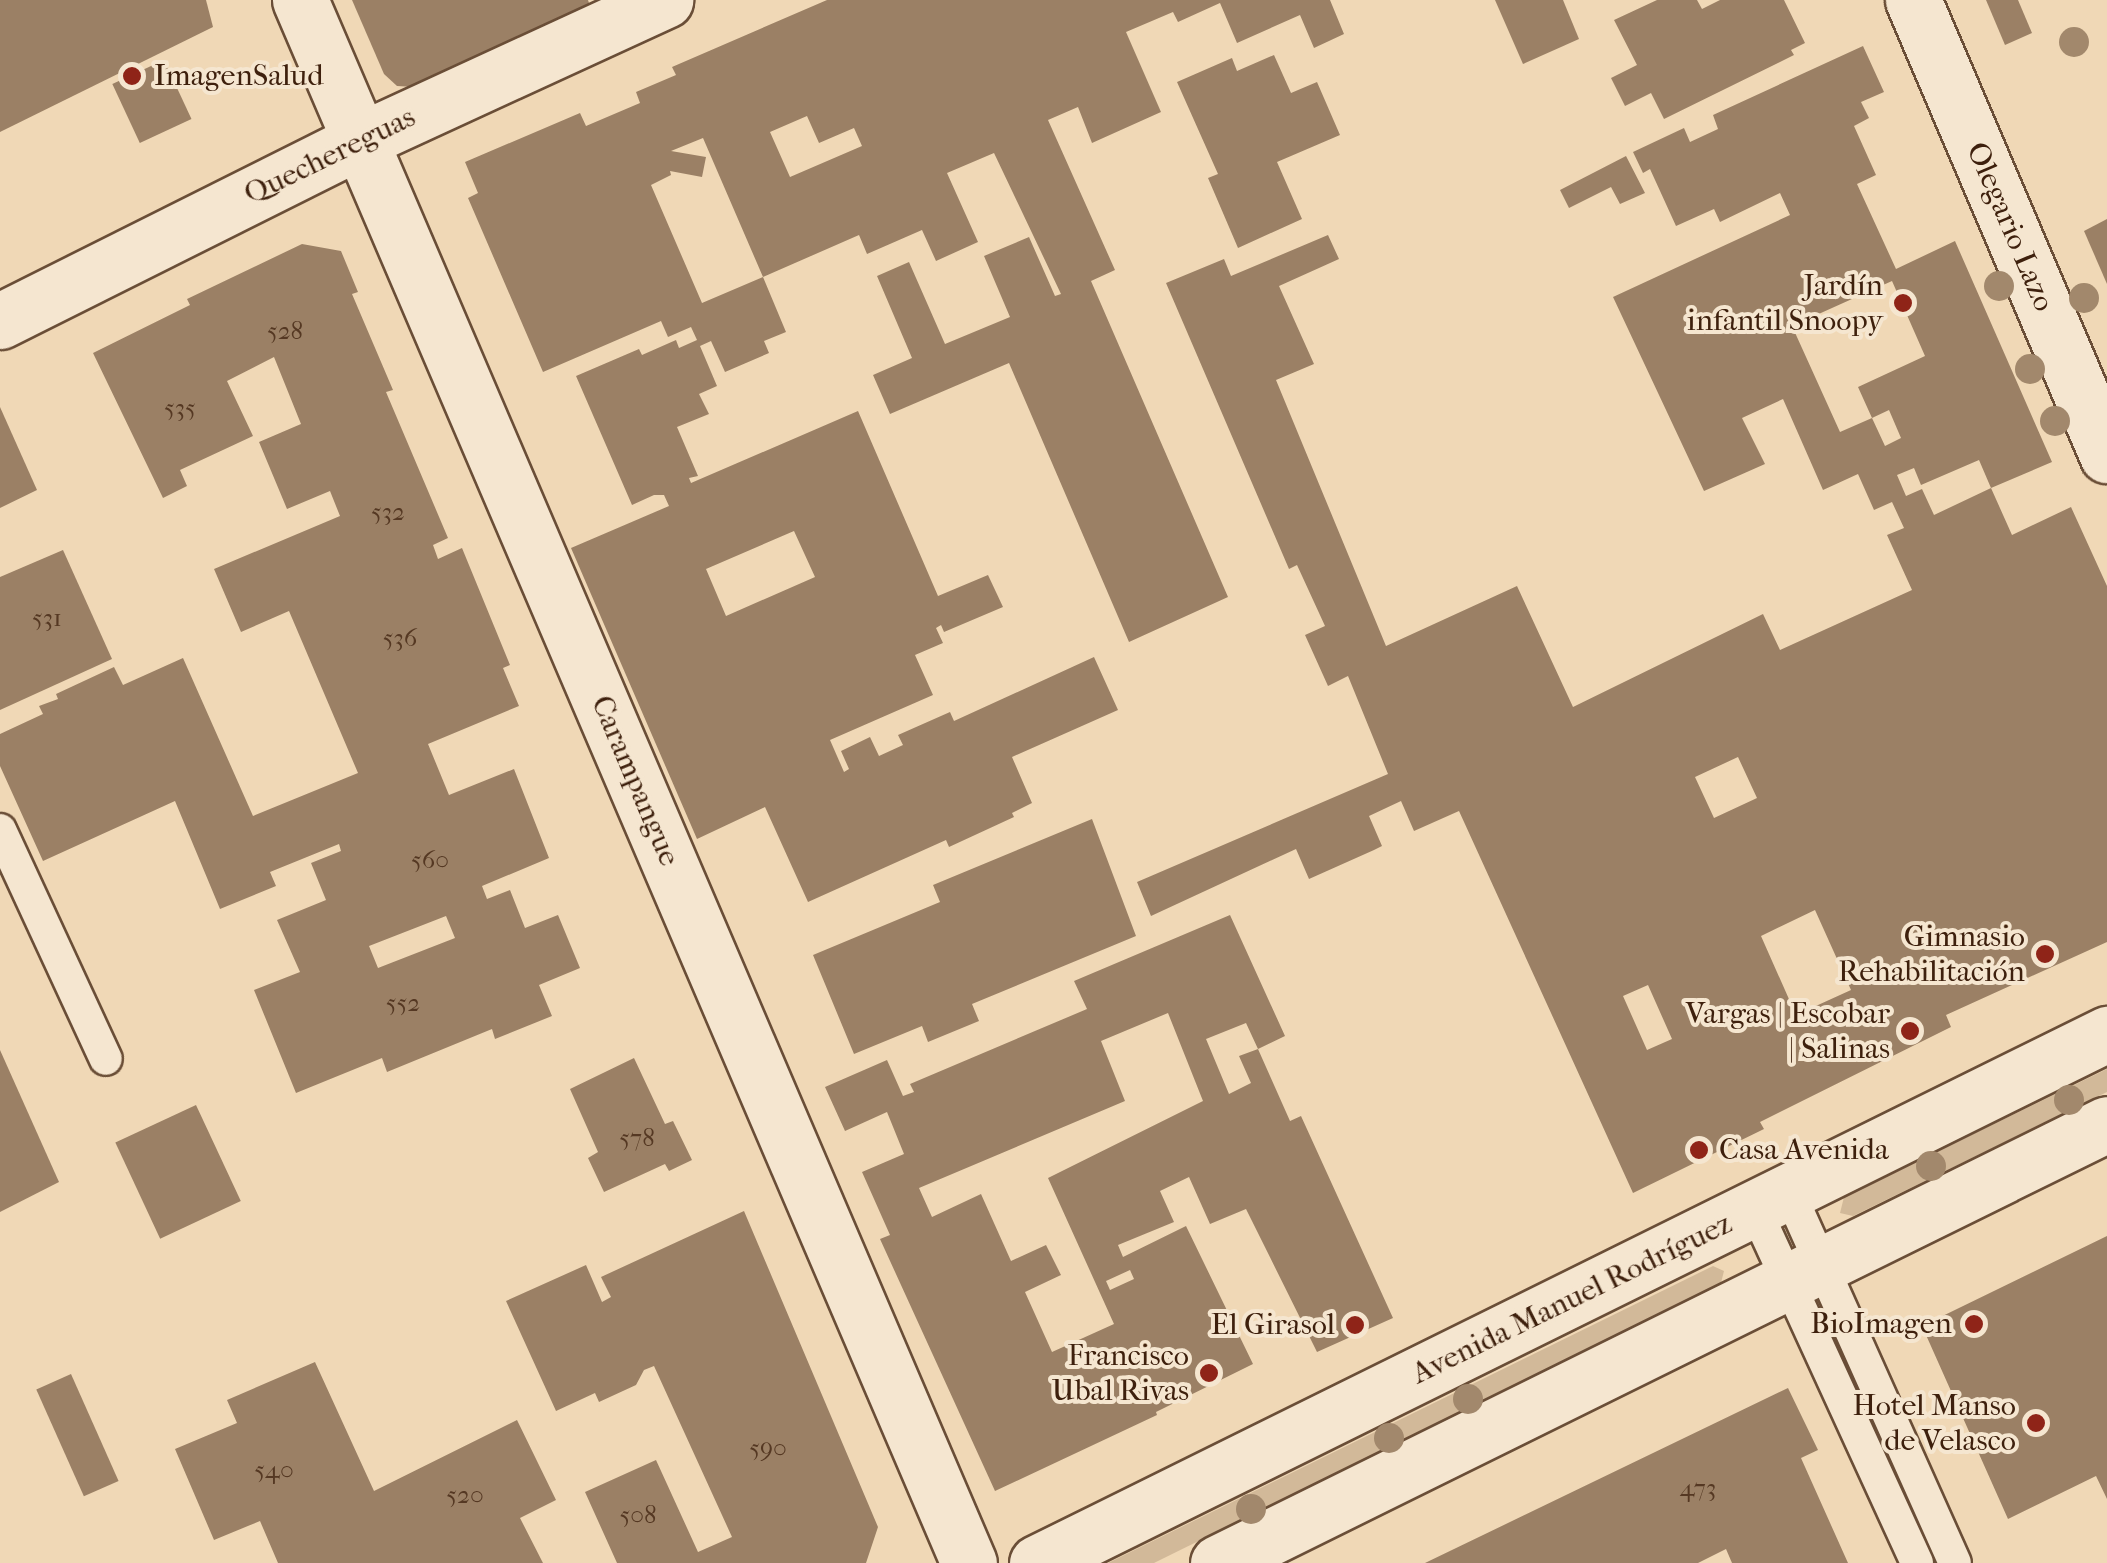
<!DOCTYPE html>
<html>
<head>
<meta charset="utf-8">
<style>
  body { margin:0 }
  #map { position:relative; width:2107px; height:1563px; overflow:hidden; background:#f0d8b6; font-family:"IM FELL French Canon",serif }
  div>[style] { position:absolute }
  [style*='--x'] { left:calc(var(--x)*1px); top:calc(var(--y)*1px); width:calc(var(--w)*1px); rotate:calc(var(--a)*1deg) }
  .green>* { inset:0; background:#d2b999 }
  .building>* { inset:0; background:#9b8065; transform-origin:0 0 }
  .roads { filter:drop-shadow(2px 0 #6a4e37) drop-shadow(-2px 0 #6a4e37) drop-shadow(0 2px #6a4e37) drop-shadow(0 -2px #6a4e37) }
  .lane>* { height:32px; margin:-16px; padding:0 16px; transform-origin:16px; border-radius:16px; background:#f5e6d0 }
  .street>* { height:55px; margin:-27.5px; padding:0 27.5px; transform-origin:27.5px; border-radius:27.5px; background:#f5e6d0 }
  .secondary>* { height:55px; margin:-27.5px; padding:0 27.5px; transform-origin:27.5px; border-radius:27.5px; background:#f5e6d0 }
  .trees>* { width:30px; height:30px; margin:-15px; border-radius:50%; background:#a2886c }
  .dots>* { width:28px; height:28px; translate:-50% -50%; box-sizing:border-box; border:5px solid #f5e6d0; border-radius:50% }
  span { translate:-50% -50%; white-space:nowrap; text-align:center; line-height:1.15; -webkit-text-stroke:8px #f5e6d0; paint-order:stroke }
  .number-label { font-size:25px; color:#553823 }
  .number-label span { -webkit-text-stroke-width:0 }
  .poi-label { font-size:30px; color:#3e200d }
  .left { translate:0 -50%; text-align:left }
  .right { translate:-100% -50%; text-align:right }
  .street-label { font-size:30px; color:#3e200d }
</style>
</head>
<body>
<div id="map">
  <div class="green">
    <i style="clip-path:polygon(2107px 1069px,2107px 1092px,1853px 1216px,1840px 1213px,1844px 1197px)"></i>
    <i style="clip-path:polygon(1713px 1266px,1724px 1271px,1721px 1283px,1154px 1563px,1108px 1563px)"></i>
  </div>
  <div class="building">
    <i style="clip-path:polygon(0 0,206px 0,213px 27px,0 132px)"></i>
    <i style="clip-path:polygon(352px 0,588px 0,590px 6px,414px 87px,397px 86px,384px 74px)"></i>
    <i style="clip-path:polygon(evenodd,827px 0,1330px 0,1344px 34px,1314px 48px,1300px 15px,1237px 43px,1220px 3px,1178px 22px,1173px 12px,1126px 32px,1161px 112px,1092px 143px,1078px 107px,1048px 120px,1115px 270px,1091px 281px,1228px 597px,1129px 642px,1009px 363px,890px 414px,873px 375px,912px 358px,877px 276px,909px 262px,945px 344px,1010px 317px,984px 256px,1029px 237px,1055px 296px,1061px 294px,994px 153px,947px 173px,978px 242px,936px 261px,922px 230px,867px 254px,859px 235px,763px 277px,703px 138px,671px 151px,706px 157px,702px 177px,670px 171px,671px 175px,651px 185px,702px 303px,763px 277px,786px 332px,764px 341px,769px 353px,725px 372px,711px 341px,700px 346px,717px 386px,699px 394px,709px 414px,677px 427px,698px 476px,689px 478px,691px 483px,858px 411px,938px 596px,988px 575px,1003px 607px,944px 632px,941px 625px,936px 628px,943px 643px,915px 655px,933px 695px,830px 740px,844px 772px,849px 769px,841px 751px,870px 737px,879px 756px,903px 745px,898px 735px,950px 712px,954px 721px,1094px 657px,1118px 710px,1012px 757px,1032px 803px,1012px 813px,1014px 817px,949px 847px,946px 840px,808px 902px,765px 807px,697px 839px,571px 548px,669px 506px,664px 495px,654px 495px,632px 505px,576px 376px,639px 349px,642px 355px,676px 340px,679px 348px,697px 340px,691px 327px,668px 337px,661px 321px,543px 372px,468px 198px,478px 193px,465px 162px,580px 113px,586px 126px,640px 103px,636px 92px,676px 75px,672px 67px,827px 0,807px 116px,819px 143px,854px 128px,862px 146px,790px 177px,770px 132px,807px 116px,827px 0,794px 531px,815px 577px,726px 616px,706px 569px,794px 531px)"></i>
    <i style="clip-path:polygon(1495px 0,1563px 0,1579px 39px,1523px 64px)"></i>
    <i style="clip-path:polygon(1657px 0,1697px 0,1702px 9px,1720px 0,1784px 0,1805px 43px,1791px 50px,1794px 55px,1664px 119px,1651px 93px,1625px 106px,1611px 78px,1637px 65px,1614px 20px)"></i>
    <i style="clip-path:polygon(1986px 0,2018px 0,2032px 33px,2005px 45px)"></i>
    <i style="clip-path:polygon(evenodd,1863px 46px,1884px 92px,1861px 102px,1869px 118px,1854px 126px,1876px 175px,1857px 184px,1896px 269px,1955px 241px,2052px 462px,1991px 488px,1979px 460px,1921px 485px,1914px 468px,1897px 475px,1906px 496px,1922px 489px,1934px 515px,1991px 488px,2012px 535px,2071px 507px,2107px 586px,2107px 942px,1946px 1015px,1951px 1027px,1760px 1122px,1764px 1129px,1633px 1193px,1459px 811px,1414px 831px,1401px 801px,1369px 816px,1382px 846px,1374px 850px,1309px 879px,1296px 849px,1151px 916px,1137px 882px,1388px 774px,1348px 676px,1328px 686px,1305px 635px,1325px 626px,1297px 565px,1289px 569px,1166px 283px,1224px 259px,1231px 276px,1328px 235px,1339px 259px,1279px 286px,1314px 364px,1276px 380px,1386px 646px,1517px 586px,1573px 707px,1763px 614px,1780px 650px,1912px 590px,1887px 535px,1904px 528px,1892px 502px,1874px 510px,1858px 474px,1823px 490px,1783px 399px,1742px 418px,1765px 464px,1704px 491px,1613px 297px,1790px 215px,1780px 193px,1720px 222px,1714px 209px,1676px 226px,1650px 169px,1643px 173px,1633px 152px,1684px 128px,1690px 142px,1718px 129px,1713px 115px,1863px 46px,1892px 281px,1925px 356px,1858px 387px,1872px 418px,1889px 410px,1901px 438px,1885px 446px,1872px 418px,1840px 432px,1792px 326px,1892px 281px,1863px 46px,1738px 757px,1757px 798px,1714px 818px,1695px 777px,1738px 757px,1863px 46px,1815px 910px,1851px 990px,1796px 1015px,1761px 936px,1815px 910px,1863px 46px,1648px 985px,1672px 1039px,1647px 1050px,1623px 996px,1648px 985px)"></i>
    <i style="clip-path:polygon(1274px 55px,1291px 93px,1317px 82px,1340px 135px,1277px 162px,1302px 219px,1238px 248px,1208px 178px,1218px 174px,1177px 82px,1232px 58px,1237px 71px)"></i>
    <i style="left:164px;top:60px;width:65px;height:57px;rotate:65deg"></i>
    <i style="clip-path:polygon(1626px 156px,1645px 193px,1620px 204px,1611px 187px,1569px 208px,1560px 190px)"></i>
    <i style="clip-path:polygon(2107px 219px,2107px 284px,2084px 231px)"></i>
    <i style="clip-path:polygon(evenodd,302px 244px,341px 251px,358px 292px,352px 294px,393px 390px,386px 392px,448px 538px,433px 545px,438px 559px,462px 548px,510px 665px,503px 668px,519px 706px,428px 744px,449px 795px,514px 769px,549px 858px,482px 886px,487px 899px,510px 890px,525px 928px,558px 915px,580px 968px,539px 985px,552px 1016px,495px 1039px,492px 1029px,387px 1072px,382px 1058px,296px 1093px,254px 990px,300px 972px,277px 920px,326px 900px,311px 863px,341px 851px,339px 844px,270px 872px,276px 886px,220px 909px,175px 801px,43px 861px,0 766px,0 734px,43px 714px,39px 706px,58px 699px,56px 694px,114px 667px,123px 685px,183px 658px,253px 816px,358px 773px,289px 611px,241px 632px,214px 569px,340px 516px,330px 491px,287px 509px,259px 442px,301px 424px,274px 357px,227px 381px,253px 436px,180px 470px,187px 486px,163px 498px,93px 353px,190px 305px,187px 299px,302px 244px,446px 916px,455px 938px,378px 968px,369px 946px,446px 916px)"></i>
    <i style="clip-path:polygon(0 407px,37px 490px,0 508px)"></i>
    <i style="clip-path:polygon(63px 550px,112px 659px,0 710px,0 577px)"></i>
    <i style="clip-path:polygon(1092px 819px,1136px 936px,972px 1004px,979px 1021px,928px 1042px,922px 1026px,854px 1054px,813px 955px,940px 902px,933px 885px)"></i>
    <i style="clip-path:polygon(evenodd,1230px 915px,1285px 1036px,1258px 1049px,1246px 1023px,1206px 1039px,1229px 1094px,1251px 1083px,1239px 1056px,1258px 1049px,1290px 1121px,1301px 1116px,1393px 1318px,1317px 1352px,1246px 1209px,1210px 1224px,1189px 1177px,1160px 1191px,1174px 1222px,1118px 1245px,1123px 1257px,1186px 1226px,1253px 1364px,1156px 1412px,1157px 1415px,995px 1491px,880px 1239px,890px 1235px,862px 1172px,904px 1154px,887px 1112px,845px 1131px,825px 1087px,887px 1060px,903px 1096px,914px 1092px,910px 1084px,1087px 1009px,1074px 981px,1230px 915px,1168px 1013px,1203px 1101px,1048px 1178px,1114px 1324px,1052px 1352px,1025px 1292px,1061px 1275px,1046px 1245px,1011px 1261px,981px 1194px,932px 1217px,919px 1188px,1125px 1101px,1101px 1041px,1168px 1013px,1230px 915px,1130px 1270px,1134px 1279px,1110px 1290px,1106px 1281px,1130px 1270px)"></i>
    <i style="clip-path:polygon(0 1050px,59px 1182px,0 1212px)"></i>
    <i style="clip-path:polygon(634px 1058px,665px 1124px,673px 1121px,692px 1160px,669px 1171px,665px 1164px,604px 1192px,588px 1158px,598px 1152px,570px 1089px)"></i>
    <i style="left:196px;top:1105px;width:106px;height:89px;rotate:65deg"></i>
    <i style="clip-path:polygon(744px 1211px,878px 1527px,866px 1563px,617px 1563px,585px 1492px,656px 1460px,698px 1552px,732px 1537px,654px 1366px,644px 1370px,636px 1385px,599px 1402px,595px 1393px,556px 1411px,506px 1301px,586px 1265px,602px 1302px,611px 1297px,601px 1277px)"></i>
    <i style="clip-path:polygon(2107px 1236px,2107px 1499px,2096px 1476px,2008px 1519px,1922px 1326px)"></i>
    <i style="clip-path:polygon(315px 1362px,374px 1491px,517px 1420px,556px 1500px,520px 1518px,543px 1563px,278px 1563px,260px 1521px,214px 1540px,175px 1449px,237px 1423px,227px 1400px)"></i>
    <i style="left:71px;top:1374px;width:117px;height:38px;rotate:66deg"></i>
    <i style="clip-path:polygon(1788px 1388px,1818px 1450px,1801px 1458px,1848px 1563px,1732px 1563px,1726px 1549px,1698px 1563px,1425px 1563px)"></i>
  </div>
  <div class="roads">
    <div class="lane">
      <i style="--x:0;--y:830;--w:252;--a:65.2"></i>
      <i style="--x:1789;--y:1192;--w:406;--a:65.9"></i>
      <i style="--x:1755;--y:1209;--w:389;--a:65.4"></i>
    </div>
    <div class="street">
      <i style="--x:1913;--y:0;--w:495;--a:66.9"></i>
      <i style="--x:0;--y:321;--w:404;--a:-26.6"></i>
      <i style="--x:361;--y:140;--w:335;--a:-24.7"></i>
    </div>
    <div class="secondary">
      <i style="--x:300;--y:0;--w:1700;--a:66.83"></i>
      <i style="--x:1037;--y:1563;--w:1194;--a:-26.31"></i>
      <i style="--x:1218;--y:1563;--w:991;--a:-26.28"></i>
    </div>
  </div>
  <div class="trees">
    <i style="left:2074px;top:42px"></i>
    <i style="left:1999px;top:286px"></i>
    <i style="left:2084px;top:298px"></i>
    <i style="left:2030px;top:369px"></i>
    <i style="left:2055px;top:421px"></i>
    <i style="left:2069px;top:1100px"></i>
    <i style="left:1931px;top:1166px"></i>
    <i style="left:1468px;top:1399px"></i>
    <i style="left:1389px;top:1438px"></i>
    <i style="left:1251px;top:1509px"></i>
  </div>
  <div class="dots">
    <i style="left:132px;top:76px;background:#8f2418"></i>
    <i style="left:1903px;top:303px;background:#8f2418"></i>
    <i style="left:2045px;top:954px;background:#8f2418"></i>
    <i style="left:1910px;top:1031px;background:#8f2418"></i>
    <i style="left:1699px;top:1150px;background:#8f2418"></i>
    <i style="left:1974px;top:1324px;background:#8f2418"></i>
    <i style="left:1355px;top:1325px;background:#8f2418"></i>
    <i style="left:1209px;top:1373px;background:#8f2418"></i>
    <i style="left:2036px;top:1423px;background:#8f2418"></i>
  </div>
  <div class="number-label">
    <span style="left:285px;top:331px">528</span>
    <span style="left:180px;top:408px">535</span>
    <span style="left:388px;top:512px">532</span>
    <span style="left:47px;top:618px">531</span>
    <span style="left:400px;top:638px">536</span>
    <span style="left:430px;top:860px">560</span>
    <span style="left:403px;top:1003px">552</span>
    <span style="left:637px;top:1138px">578</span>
    <span style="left:768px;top:1448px">590</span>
    <span style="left:274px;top:1470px">540</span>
    <span style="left:1698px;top:1488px">473</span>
    <span style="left:465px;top:1495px">520</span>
    <span style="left:638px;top:1515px">508</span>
  </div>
  <div class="poi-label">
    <span class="left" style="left:154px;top:76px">ImagenSalud</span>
    <span class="right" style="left:1883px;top:303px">Jardín<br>infantil Snoopy</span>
    <span class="right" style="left:2025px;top:954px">Gimnasio<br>Rehabilitación</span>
    <span class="right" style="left:1890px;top:1031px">Vargas | Escobar<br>| Salinas</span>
    <span class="left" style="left:1719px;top:1150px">Casa Avenida</span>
    <span class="right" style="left:1952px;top:1324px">BioImagen</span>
    <span class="right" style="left:1335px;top:1325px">El Girasol</span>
    <span class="right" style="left:1189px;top:1373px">Francisco<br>Ubal Rivas</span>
    <span class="right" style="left:2016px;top:1423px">Hotel Manso<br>de Velasco</span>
  </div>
  <div class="street-label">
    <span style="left:330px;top:156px;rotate:-26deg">Quechereguas</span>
    <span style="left:2010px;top:227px;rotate:67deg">Olegario Lazo</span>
    <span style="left:635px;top:781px;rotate:67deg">Carampangue</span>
    <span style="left:1572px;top:1299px;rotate:-26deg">Avenida Manuel Rodríguez</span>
  </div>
</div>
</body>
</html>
